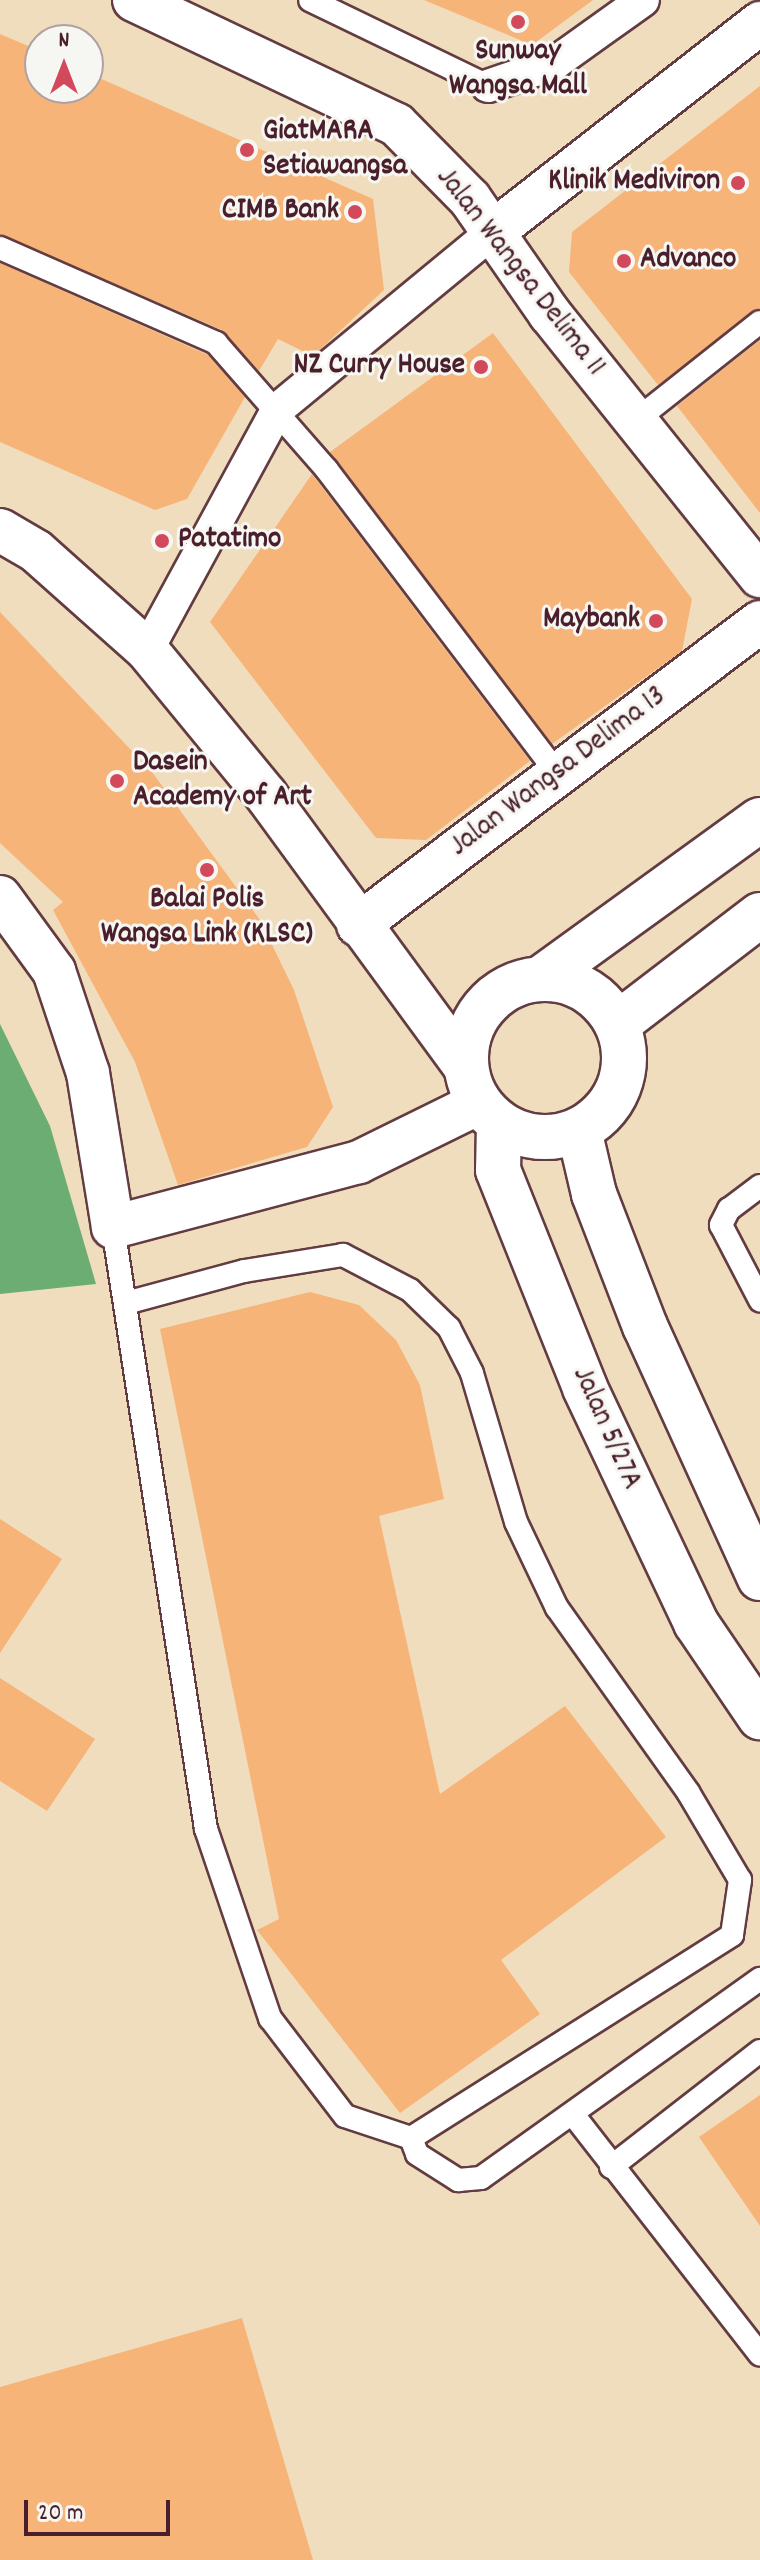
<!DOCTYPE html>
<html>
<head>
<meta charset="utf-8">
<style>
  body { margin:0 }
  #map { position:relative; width:760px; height:2560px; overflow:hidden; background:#f0ddbd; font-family:Dekko,sans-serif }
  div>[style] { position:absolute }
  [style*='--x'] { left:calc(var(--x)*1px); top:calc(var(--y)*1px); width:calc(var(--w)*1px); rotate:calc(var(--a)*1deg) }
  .forest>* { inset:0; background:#6bad72 }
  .building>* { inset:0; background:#f6b478 }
  .roads { filter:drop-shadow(2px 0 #633c41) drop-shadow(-2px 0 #633c41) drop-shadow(0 2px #633c41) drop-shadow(0 -2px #633c41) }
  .service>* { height:22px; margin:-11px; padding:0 11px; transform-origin:11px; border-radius:11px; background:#fff }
  .pedestrian>* { height:32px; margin:-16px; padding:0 16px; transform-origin:16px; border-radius:16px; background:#fff }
  .minor>* { height:42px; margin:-21px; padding:0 21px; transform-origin:21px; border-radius:21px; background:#fff }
  .tertiary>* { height:44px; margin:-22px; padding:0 22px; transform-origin:22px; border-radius:22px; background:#fff }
  .tertiary>.ring { margin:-22px; padding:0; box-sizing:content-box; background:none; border:44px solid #fff; border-radius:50% }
  .dots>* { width:22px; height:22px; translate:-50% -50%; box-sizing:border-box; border:4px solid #f6f6f2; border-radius:50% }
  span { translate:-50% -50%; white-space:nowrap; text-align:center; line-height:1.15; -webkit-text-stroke:6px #f6f6f2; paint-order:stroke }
  .poi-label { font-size:30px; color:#4a1f2b; font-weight:700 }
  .left { translate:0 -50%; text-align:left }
  .right { translate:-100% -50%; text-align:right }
  .street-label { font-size:30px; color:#4a1f2b }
  .north { position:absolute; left:24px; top:24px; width:80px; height:80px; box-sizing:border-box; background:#f6f6f2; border:2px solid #b1a0a2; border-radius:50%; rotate:0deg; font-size:22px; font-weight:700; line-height:32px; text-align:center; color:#4a1f2b }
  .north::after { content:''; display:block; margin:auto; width:28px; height:36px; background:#d1495b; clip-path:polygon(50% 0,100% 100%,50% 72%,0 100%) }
  .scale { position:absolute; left:24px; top:2500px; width:146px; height:36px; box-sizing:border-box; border:4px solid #4a1f2b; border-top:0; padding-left:10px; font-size:24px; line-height:28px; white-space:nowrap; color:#4a1f2b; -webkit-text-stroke:6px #f6f6f2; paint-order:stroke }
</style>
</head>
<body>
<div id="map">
  <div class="forest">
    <i style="clip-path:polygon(0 1024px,50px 1126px,96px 1284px,0 1294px)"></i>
  </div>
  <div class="building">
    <i style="clip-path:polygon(424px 0,593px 0,532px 45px)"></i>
    <i style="clip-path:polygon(0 34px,40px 51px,40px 88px,88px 88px,88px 73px,373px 199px,384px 290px,313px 356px,278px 339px,259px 371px,222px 330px,0 234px)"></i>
    <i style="clip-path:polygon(760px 86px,760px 308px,658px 385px,569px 272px,572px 232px)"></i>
    <i style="clip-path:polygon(0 263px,208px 355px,245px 397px,187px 499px,155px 510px,0 442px)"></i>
    <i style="clip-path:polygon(493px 333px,692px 599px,682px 651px,552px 744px,330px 452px)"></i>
    <i style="clip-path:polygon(760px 340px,760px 513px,677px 406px)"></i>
    <i style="clip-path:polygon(312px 474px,530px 761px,426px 840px,376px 838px,210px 622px)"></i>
    <i style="clip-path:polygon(0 612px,152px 772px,260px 920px,294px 990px,333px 1107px,307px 1147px,178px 1185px,135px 1062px,53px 910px,63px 902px,0 843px)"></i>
    <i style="clip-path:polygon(310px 1292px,359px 1305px,396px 1340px,420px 1385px,444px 1499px,379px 1516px,440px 1794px,565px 1706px,666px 1837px,501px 1960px,540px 2014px,400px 2113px,257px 1930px,279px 1919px,160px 1329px)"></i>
    <i style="clip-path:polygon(0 1519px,62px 1559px,0 1653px)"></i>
    <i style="clip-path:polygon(0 1678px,95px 1739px,47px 1811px,0 1781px)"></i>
    <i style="clip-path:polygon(760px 2095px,760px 2226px,699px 2137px)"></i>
    <i style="clip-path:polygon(242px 2318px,313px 2560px,0 2560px,0 2387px)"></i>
  </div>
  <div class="roads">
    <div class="service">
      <i style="--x:310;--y:0;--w:198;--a:25.8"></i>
      <i style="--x:0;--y:248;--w:236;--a:23.7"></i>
      <i style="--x:216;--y:343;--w:169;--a:48.8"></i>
      <i style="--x:327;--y:470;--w:379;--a:52.8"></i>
      <i style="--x:635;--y:421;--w:159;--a:-38.4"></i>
      <i style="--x:760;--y:1186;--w:39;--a:143"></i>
      <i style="--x:729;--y:1209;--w:18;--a:117"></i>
      <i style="--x:721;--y:1225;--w:85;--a:62.5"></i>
      <i style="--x:113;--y:1227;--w:609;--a:81.22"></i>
      <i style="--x:206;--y:1829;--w:200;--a:71.3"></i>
      <i style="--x:270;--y:2018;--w:123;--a:52.6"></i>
      <i style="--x:345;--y:2116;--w:70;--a:18.4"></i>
      <i style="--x:411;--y:2138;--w:380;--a:-32.3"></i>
      <i style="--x:732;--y:1935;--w:56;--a:-81.7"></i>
      <i style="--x:740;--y:1880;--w:102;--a:-120.6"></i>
      <i style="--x:688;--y:1792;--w:226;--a:-125.4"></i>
      <i style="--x:557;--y:1608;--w:95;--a:-115.5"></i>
      <i style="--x:516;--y:1522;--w:155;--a:-106.5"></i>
      <i style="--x:472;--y:1373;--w:51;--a:-117.1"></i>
      <i style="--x:449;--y:1328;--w:54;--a:-135.7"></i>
      <i style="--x:410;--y:1290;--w:76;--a:-152.4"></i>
      <i style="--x:343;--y:1255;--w:100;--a:170.8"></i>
      <i style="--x:244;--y:1271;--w:122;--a:164.8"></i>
      <i style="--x:575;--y:2117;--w:301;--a:52.1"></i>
      <i style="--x:411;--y:2138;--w:17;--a:69"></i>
      <i style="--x:417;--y:2154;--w:49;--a:32.4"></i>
      <i style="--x:458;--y:2180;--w:23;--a:-5"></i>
      <i style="--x:481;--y:2178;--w:343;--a:-35.5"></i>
      <i style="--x:611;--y:2167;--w:189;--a:-37.9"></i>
    </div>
    <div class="pedestrian">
      <i style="--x:488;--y:86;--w:71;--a:-18.9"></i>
      <i style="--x:555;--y:63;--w:108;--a:-35.6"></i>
      <i style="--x:147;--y:650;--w:274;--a:-61.5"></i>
      <i style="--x:278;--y:409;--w:280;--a:-39.5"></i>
    </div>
    <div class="minor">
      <i style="--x:134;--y:0;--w:291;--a:25.4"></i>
      <i style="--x:397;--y:125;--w:104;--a:45.4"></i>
      <i style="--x:470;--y:199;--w:140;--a:55.2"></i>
      <i style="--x:550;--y:314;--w:336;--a:51.3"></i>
      <i style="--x:494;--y:231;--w:338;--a:-38"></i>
      <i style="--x:0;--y:530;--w:42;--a:30.3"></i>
      <i style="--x:36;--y:551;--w:149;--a:41.7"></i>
      <i style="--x:147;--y:650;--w:188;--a:50.6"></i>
      <i style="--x:266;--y:795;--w:337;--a:53.8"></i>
      <i style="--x:0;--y:897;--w:92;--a:53.9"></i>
      <i style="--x:54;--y:971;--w:108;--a:71.6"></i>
      <i style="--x:88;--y:1073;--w:156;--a:80.8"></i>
      <i style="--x:113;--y:1227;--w:254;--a:-14.8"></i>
      <i style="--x:359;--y:1162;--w:134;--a:-26.2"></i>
      <i style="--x:358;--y:925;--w:503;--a:-37.01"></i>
    </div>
    <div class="tertiary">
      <i class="ring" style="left:466px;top:979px;width:114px;height:114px"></i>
      <i style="--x:540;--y:979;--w:271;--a:-35.9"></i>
      <i style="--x:620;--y:1022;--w:176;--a:-37.4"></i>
      <i style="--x:499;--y:1124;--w:46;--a:91.2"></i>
      <i style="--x:498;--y:1170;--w:235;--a:68.2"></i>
      <i style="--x:585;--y:1388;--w:260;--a:64.7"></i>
      <i style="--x:696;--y:1623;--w:114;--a:55.8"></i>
      <i style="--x:579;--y:1130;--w:66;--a:76.8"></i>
      <i style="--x:594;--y:1194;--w:142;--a:68.9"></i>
      <i style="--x:645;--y:1326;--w:277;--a:65.5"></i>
    </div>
  </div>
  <div class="dots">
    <i style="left:518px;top:22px;background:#d1495b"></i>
    <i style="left:247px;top:150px;background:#d1495b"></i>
    <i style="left:738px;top:183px;background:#d1495b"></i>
    <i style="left:355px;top:212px;background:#d1495b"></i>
    <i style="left:624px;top:261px;background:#d1495b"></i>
    <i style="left:481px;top:367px;background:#d1495b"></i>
    <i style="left:162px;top:541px;background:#d1495b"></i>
    <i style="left:656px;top:621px;background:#d1495b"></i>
    <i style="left:117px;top:781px;background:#d1495b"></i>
    <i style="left:207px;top:870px;background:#d1495b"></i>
  </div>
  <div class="poi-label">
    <span style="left:518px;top:70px">Sunway<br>Wangsa Mall</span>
    <span class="left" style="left:263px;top:150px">GiatMARA<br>Setiawangsa</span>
    <span class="right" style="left:720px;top:183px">Klinik Mediviron</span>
    <span class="right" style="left:339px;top:212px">CIMB Bank</span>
    <span class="left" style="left:640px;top:261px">Advanco</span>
    <span class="right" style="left:465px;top:367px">NZ Curry House</span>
    <span class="left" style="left:178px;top:541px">Patatimo</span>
    <span class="right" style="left:640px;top:621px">Maybank</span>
    <span class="left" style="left:133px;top:781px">Dasein<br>Academy of Art</span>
    <span style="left:207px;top:918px">Balai Polis<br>Wangsa Link (KLSC)</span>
  </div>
  <div class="street-label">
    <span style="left:519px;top:273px;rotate:52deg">Jalan Wangsa Delima 11</span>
    <span style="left:559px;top:773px;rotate:-37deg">Jalan Wangsa Delima 13</span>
    <span style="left:605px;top:1429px;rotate:66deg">Jalan 5/27A</span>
  </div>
  <div class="north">N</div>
  <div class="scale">20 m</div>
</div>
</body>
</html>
